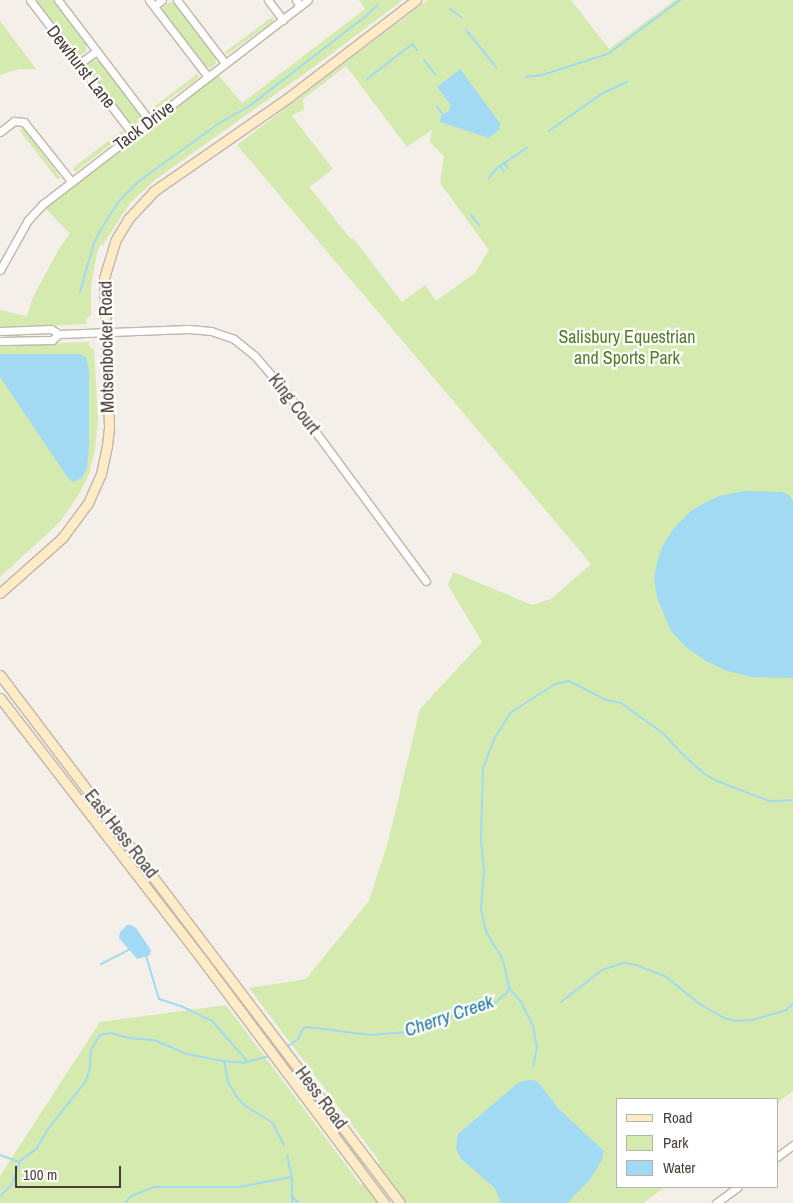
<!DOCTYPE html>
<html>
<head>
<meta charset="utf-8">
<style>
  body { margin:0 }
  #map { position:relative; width:793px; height:1203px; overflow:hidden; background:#f4efe8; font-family:"Archivo Narrow",sans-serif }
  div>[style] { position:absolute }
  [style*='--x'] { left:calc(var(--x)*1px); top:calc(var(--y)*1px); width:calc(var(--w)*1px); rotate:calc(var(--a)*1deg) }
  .green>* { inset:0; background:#d5eaaf }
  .water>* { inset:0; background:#a2daf3 }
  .stream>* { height:2px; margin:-1px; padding:0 1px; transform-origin:1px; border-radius:1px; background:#a2daf3 }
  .roads { filter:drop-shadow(1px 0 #c0b6aa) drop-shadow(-1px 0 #c0b6aa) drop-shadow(0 1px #c0b6aa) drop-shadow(0 -1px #c0b6aa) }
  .street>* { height:7px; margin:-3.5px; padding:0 3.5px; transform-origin:3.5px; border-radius:3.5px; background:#fff }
  .secondary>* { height:9px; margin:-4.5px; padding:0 4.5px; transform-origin:4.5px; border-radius:4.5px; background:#ffecc7 }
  span { translate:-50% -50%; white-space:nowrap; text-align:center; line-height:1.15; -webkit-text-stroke:4.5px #fff; paint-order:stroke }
  .street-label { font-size:18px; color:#483f36 }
  .park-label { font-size:18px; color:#507d26 }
  .water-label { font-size:19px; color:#2679a0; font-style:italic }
  .legend { position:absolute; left:616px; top:1098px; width:162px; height:90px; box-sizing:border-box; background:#fff; border:1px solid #b6b2af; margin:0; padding:6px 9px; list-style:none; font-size:15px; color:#483f36 }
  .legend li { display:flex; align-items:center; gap:10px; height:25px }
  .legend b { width:25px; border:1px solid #b6b2af }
  .scale { position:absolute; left:15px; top:1166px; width:106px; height:22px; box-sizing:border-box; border:2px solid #483f36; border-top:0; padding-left:6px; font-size:15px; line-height:18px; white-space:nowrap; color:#483f36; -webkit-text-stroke:4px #fff; paint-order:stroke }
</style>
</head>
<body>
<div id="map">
  <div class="green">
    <i style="clip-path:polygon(34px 0,53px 0,86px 42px,86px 52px,81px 55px,75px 54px)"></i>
    <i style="clip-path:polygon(359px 0,403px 0,311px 69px,156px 179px,130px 203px,102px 246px,101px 243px,97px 253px,91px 286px,91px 315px,85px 320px,87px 324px,0 328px,0 310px,27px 316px,33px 297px,60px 247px,68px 237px,69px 233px,45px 208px,218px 75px,242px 103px,365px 9px)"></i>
    <i style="clip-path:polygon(evenodd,428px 0,571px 0,609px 49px,675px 0,793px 0,793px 1091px,777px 1103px,777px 1099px,617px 1099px,617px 1187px,665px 1187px,643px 1203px,406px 1203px,377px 1165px,380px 1162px,249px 988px,306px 979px,369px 901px,388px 842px,420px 709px,482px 642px,448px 585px,453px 572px,532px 605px,551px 599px,591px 564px,237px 145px,428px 0,346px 66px,407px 147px,432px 130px,430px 142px,444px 156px,440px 183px,489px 250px,475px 273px,436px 301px,425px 285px,402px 302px,353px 238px,351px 239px,309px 187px,333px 169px,292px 116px,304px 109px,303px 99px,346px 66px)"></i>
    <i style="clip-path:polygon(170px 2px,175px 3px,215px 55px,216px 63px,211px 68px,204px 66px,163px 13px,163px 6px)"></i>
    <i style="clip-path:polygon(272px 17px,274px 18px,272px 22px,226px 55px,225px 52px)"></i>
    <i style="clip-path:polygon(0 21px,36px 69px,19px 69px,0 75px)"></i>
    <i style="clip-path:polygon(93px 59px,101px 62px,141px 115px,140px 123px,134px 126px,128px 123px,87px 70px,88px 64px)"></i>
    <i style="clip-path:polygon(197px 74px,199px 76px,196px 80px,151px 112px,151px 109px)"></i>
    <i style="clip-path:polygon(22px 128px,25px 130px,61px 178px,57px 179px,20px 131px)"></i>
    <i style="clip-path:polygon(121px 131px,124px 133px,122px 136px,75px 172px,73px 168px)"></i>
    <i style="clip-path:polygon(89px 342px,89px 346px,94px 350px,98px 419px,95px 449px,89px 474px,79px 494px,60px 522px,0 577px,0 345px)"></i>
    <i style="clip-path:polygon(239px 995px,367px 1165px,363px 1168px,236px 998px)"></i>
    <i style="clip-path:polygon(226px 1005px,361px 1185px,363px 1183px,378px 1203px,0 1203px,0 1176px,100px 1022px)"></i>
  </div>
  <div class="water">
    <i style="clip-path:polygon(460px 69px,500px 123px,499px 130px,489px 138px,440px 122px,441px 115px,448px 112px,451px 105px,437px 87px)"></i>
    <i style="clip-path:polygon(0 354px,79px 354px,86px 357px,89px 370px,89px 446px,87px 468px,82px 478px,73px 482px,68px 478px,0 377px)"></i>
    <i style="clip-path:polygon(744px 491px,781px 492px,789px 495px,793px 501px,793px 678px,751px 677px,727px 671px,706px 661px,686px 647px,671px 631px,657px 598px,654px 577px,656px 566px,662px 547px,674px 528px,692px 510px,706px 502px,719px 496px)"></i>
    <i style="clip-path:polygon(127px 925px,131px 925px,136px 928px,151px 950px,150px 955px,137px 959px,119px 938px,120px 932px)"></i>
    <i style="clip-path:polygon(528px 1080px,537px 1081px,559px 1109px,604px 1151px,601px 1162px,589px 1181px,567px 1203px,501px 1203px,495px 1188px,461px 1159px,456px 1149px,458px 1134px,518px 1083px)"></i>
  </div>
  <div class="stream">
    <i style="--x:450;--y:9;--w:14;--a:36"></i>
    <i style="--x:466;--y:30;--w:48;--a:51"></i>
    <i style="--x:424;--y:60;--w:18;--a:52"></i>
    <i style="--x:526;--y:77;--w:16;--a:-7"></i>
    <i style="--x:542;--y:75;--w:69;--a:-17.7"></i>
    <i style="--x:608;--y:54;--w:90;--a:-36.9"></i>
    <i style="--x:367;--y:79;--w:57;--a:-37.9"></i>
    <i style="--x:412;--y:44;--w:8;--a:50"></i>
    <i style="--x:437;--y:106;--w:11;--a:56"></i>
    <i style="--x:549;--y:131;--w:64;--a:-35.4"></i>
    <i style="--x:601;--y:94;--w:29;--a:-25"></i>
    <i style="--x:504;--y:163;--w:6;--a:51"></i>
    <i style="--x:500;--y:166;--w:6;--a:51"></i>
    <i style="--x:489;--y:178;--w:13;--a:-51"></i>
    <i style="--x:497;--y:168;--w:36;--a:-34"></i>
    <i style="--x:471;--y:215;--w:13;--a:51"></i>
    <i style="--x:80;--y:292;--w:51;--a:-74.1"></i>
    <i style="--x:94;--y:243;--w:13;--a:-63"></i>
    <i style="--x:100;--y:231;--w:34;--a:-58"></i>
    <i style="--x:118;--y:202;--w:30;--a:-45"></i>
    <i style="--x:139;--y:181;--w:97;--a:-35.8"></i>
    <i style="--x:218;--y:124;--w:39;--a:-30"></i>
    <i style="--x:252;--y:104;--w:144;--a:-37.7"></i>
    <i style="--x:366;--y:16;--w:16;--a:-43"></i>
    <i style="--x:146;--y:956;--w:45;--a:73.2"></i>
    <i style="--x:159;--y:999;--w:23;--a:18"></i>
    <i style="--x:181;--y:1006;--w:34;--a:26"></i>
    <i style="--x:212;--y:1021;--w:55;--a:48.7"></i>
    <i style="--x:101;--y:964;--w:33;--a:-27"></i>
    <i style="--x:509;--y:988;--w:18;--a:49"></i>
    <i style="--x:521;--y:1002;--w:27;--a:63"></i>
    <i style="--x:533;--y:1026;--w:22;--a:80"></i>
    <i style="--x:537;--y:1048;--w:19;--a:102"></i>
    <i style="--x:561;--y:1002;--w:52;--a:-38"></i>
    <i style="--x:602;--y:970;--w:23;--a:-18"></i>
    <i style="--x:624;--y:963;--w:12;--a:9"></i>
    <i style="--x:636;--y:965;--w:31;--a:21"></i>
    <i style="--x:665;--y:976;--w:46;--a:38.9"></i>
    <i style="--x:701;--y:1005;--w:26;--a:29"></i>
    <i style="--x:724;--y:1018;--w:11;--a:15"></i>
    <i style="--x:735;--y:1021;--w:17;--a:-3"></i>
    <i style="--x:752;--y:1020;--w:35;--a:-16"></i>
    <i style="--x:786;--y:1010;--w:9;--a:-41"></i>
    <i style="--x:287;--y:1047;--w:14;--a:-36"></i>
    <i style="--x:298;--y:1039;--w:11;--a:-63"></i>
    <i style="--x:303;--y:1029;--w:4;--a:-27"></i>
    <i style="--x:307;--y:1027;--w:64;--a:7.1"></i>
    <i style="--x:371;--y:1035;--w:38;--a:-5"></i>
    <i style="--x:409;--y:1032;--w:29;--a:-22"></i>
    <i style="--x:436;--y:1021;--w:58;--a:-15.9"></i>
    <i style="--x:492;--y:1005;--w:19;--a:-39"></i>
    <i style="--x:507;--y:993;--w:5;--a:-68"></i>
    <i style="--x:509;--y:988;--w:20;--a:-101"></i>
    <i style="--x:505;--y:968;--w:10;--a:-107"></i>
    <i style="--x:502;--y:958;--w:31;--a:-121"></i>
    <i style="--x:486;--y:931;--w:22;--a:-103"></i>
    <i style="--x:481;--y:910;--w:41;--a:-85.8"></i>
    <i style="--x:484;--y:869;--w:30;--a:-96"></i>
    <i style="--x:481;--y:839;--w:71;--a:-88.4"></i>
    <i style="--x:483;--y:768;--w:31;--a:-69"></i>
    <i style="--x:494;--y:739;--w:31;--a:-58"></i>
    <i style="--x:510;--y:713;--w:54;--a:-32.8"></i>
    <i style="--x:555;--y:684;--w:14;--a:-12"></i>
    <i style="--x:569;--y:681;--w:42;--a:27.2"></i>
    <i style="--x:606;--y:700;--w:15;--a:11"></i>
    <i style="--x:621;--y:703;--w:53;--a:35.8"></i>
    <i style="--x:664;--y:734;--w:24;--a:48"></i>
    <i style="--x:680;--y:752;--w:31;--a:42"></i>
    <i style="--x:703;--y:773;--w:16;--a:30"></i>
    <i style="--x:717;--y:781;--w:56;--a:21"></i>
    <i style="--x:769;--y:801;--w:24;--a:-2"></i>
    <i style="--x:224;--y:1061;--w:21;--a:79"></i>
    <i style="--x:228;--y:1082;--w:16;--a:60"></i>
    <i style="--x:236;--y:1096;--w:13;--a:48"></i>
    <i style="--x:245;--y:1106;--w:33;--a:31"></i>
    <i style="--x:273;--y:1123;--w:25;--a:64"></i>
    <i style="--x:0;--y:1155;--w:20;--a:20"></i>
    <i style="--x:287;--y:1155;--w:25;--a:78"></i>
    <i style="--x:292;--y:1179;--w:24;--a:90"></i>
    <i style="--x:0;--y:1196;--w:16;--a:-43"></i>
    <i style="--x:12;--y:1185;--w:25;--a:-72"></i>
    <i style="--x:20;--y:1161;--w:21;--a:-37"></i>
    <i style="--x:37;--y:1148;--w:22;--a:-60"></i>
    <i style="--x:48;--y:1129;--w:61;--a:-51.6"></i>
    <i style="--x:86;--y:1081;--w:15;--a:-74"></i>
    <i style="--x:90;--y:1067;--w:17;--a:-87"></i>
    <i style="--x:91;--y:1050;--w:17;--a:-59"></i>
    <i style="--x:100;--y:1035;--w:11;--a:-10"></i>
    <i style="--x:111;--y:1033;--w:19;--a:16"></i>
    <i style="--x:129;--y:1038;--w:25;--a:5"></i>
    <i style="--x:154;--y:1040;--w:36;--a:23"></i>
    <i style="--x:187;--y:1054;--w:36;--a:11"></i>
    <i style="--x:222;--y:1061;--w:21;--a:5"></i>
    <i style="--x:243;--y:1063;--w:27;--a:-15"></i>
    <i style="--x:292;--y:1197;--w:8;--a:40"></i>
    <i style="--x:125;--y:1203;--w:9;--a:-49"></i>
    <i style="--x:131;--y:1196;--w:26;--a:-21"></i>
    <i style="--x:155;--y:1187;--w:84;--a:0"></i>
    <i style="--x:239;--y:1187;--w:53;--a:-10.9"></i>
  </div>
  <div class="roads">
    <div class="street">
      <i style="--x:30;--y:0;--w:169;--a:52.5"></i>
      <i style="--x:58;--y:0;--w:152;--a:52.8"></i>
      <i style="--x:149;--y:0;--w:97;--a:52.5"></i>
      <i style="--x:177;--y:0;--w:79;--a:52.7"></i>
      <i style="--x:268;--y:0;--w:25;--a:53"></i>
      <i style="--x:296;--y:0;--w:7;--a:56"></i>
      <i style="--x:154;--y:6;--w:10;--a:-37"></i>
      <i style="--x:79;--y:64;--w:21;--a:-37"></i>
      <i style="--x:0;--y:132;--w:18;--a:-38"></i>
      <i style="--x:14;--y:121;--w:10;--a:6"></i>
      <i style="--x:24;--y:122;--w:75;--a:51.5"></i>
      <i style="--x:0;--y:270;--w:57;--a:-60.8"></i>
      <i style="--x:28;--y:220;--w:22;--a:-47"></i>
      <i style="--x:43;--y:204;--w:334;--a:-37.6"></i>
      <i style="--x:0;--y:331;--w:51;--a:-2.2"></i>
      <i style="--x:51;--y:329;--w:9;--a:32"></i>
      <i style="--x:59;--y:334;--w:130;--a:-2.2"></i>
      <i style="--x:189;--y:329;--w:22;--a:5"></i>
      <i style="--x:211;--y:331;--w:24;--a:19"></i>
      <i style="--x:234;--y:339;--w:26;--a:39"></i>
      <i style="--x:254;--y:355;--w:49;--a:49.1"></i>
      <i style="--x:286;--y:392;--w:235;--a:53.5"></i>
      <i style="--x:0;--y:341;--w:52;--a:-1.1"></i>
      <i style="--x:52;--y:340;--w:9;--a:-41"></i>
      <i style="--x:777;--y:1157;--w:20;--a:-37"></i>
      <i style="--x:716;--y:1203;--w:27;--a:-36"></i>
    </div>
    <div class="secondary">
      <i style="--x:0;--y:593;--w:83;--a:-41.6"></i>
      <i style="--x:62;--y:538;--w:44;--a:-53.4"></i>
      <i style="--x:88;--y:503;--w:32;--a:-66"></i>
      <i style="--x:101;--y:474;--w:29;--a:-78"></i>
      <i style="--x:107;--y:446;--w:20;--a:-84"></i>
      <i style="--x:109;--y:426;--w:148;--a:-91.9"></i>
      <i style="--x:104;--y:278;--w:39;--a:-73"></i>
      <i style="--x:115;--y:241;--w:27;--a:-59"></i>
      <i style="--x:129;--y:218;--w:37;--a:-47"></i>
      <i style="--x:154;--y:191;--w:165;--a:-34.8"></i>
      <i style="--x:289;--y:97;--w:160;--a:-37.4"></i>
      <i style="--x:0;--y:675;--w:662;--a:52.85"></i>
      <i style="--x:0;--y:698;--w:329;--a:52.3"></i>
      <i style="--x:201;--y:958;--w:306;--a:53.2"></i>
    </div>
  </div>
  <div class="street-label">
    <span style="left:81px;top:67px;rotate:52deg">Dewhurst Lane</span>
    <span style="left:144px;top:126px;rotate:-37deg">Tack Drive</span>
    <span style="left:107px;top:347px;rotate:-91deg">Motsenbocker Road</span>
    <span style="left:294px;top:404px;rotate:52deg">King Court</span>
    <span style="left:121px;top:834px;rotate:52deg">East Hess Road</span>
    <span style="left:321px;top:1098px;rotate:53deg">Hess Road</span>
  </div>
  <div class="park-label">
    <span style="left:627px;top:348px">Salisbury Equestrian<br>and Sports Park</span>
  </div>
  <div class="water-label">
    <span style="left:449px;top:1016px;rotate:-19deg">Cherry Creek</span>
  </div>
  <ul class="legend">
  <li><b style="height:6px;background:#ffecc7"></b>Road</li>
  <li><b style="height:14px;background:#d5eaaf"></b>Park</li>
  <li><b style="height:14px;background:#a2daf3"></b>Water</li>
  </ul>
  <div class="scale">100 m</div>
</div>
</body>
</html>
